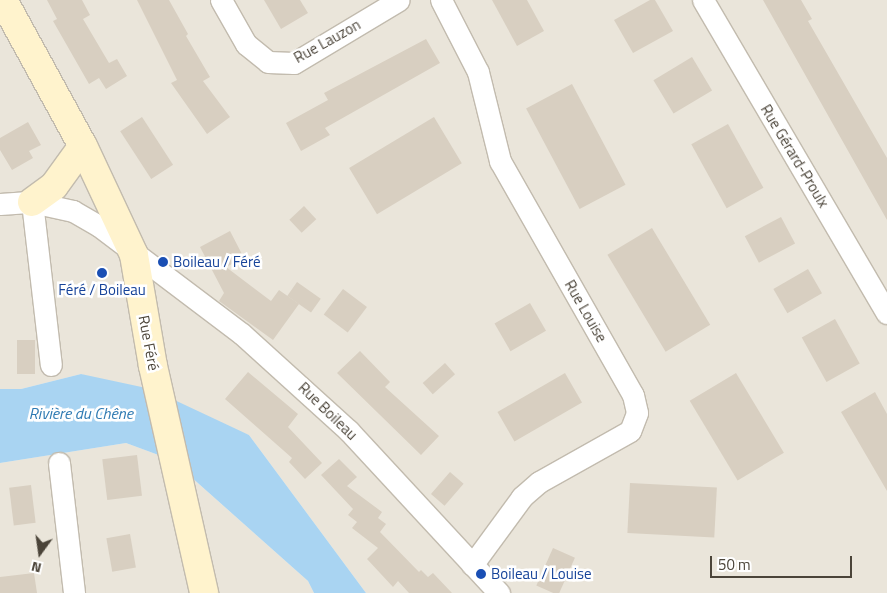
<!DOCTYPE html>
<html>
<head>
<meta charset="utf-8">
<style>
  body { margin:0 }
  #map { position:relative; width:887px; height:593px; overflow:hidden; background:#f6f3ec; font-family:"Titillium Web",sans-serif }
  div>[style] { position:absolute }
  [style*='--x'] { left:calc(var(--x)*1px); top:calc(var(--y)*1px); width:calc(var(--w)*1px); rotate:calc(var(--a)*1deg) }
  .residential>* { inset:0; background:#eae5da }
  .water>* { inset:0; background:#a9d4f2 }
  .building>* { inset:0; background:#d8cfc1; transform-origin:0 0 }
  .roads { filter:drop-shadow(1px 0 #c2bbae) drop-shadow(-1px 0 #c2bbae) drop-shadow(0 1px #c2bbae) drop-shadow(0 -1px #c2bbae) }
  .street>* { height:21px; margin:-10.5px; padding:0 10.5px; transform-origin:10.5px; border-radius:10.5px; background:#fff }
  .secondary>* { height:28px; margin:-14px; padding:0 14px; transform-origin:14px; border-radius:14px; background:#fff3cd }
  .dots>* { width:14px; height:14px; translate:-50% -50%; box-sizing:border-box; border:2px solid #fff; border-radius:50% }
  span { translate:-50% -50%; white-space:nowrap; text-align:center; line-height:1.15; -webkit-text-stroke:5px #fff; paint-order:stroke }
  .street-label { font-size:15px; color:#4b4439 }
  .transit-label { font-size:15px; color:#164399 }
  .left { translate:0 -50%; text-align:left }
  .water-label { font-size:16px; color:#2e7ab2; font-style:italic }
  .north { position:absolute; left:15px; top:528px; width:50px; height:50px; -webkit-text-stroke:4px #fff; paint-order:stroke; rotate:194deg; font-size:14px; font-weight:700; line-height:20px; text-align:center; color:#4b4439 }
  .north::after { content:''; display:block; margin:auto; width:18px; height:22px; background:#4b4439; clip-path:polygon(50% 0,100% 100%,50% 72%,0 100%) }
  .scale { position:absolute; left:710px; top:556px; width:142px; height:22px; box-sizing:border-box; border:2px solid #4b4439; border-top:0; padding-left:6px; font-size:15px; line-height:18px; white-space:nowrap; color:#4b4439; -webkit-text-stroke:4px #fff; paint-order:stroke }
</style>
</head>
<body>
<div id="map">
  <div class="residential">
    <i style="clip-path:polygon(0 0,887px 0,887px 593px,366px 593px,249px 435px,81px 374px,21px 389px,0 389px)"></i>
    <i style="clip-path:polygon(126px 443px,172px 460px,308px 581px,314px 593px,0 593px,0 463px)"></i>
  </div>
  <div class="water">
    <i style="clip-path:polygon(81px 374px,151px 389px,249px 435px,366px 593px,314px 593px,308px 581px,172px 460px,126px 443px,0 463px,0 389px,21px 389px)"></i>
  </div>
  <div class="building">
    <i style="clip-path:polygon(47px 0,82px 0,90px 15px,83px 19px,109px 63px,117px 59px,127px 76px,106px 89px,99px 78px,89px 84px,53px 21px,57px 19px)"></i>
    <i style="clip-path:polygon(137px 0,169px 0,188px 34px,186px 36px,210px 77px,203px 81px,230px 117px,207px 134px,171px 83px,177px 80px)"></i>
    <i style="clip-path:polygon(264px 0,300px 0,308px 13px,281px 29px)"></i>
    <i style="clip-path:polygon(492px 0,527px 0,544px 31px,517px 46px)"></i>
    <i style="clip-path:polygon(650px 0,655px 0,673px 31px,633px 53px,614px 20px)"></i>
    <i style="clip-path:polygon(763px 0,801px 0,812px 19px,808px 21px,887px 158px,887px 220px)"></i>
    <i style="clip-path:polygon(426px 39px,440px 63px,325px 128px,330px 135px,301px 151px,286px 123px,328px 100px,324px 93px)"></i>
    <i style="left:692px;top:57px;width:39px;height:45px;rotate:59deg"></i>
    <i style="left:572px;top:84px;width:114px;height:52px;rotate:62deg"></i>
    <i style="left:142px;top:117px;width:57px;height:26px;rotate:57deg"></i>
    <i style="left:434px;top:117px;width:54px;height:99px;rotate:59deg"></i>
    <i style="clip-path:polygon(28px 122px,41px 145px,29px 151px,33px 158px,12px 170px,0 150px,0 138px)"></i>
    <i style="left:728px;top:124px;width:73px;height:42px;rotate:61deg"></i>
    <i style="left:304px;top:206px;width:18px;height:20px;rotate:47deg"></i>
    <i style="left:781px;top:217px;width:30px;height:41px;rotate:62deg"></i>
    <i style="left:652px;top:228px;width:113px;height:52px;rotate:59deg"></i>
    <i style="clip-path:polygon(230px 231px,244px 258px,226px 267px,271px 301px,279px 290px,299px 304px,273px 340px,219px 301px,224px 293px,200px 247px)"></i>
    <i style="left:808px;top:269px;width:28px;height:40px;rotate:60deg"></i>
    <i style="left:297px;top:282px;width:29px;height:17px;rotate:35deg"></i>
    <i style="left:343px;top:289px;width:30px;height:32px;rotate:37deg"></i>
    <i style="left:530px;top:303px;width:32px;height:41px;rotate:60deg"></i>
    <i style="left:835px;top:319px;width:51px;height:38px;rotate:61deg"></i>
    <i style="left:17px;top:340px;width:18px;height:34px"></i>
    <i style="clip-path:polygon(360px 351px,390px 382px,385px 387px,439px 436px,421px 455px,337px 373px)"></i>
    <i style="left:445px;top:363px;width:15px;height:30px;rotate:48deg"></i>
    <i style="clip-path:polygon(248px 372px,298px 414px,288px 427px,322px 463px,305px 479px,289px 462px,292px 458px,225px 399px)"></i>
    <i style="left:565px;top:373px;width:34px;height:78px;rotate:60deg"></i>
    <i style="left:736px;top:373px;width:93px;height:54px;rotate:59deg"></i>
    <i style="clip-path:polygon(875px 392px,887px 414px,887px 491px,841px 412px)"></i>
    <i style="left:137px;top:455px;width:41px;height:35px;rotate:83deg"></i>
    <i style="clip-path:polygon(339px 459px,357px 477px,347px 486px,382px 512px,378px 518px,386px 524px,380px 532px,419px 572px,421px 570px,428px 577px,433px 573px,452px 593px,409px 593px,398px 581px,393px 587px,367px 559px,378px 548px,352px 528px,357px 522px,348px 515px,353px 509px,321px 475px)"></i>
    <i style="left:450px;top:472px;width:18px;height:29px;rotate:41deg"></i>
    <i style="left:630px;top:483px;width:87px;height:50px;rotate:3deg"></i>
    <i style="left:31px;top:485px;width:38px;height:22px;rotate:83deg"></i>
    <i style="left:130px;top:534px;width:34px;height:24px;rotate:80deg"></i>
    <i style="left:553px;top:548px;width:24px;height:41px;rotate:24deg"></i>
    <i style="clip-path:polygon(34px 573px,37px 593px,0 593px,0 577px)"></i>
  </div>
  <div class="roads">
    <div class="street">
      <i style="--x:221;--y:0;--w:51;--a:60.4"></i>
      <i style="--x:246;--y:44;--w:28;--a:39"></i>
      <i style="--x:268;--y:62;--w:26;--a:2"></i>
      <i style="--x:294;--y:63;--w:122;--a:-31"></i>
      <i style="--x:441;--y:0;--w:81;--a:62.8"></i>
      <i style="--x:478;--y:72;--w:92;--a:76.1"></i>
      <i style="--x:500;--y:161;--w:269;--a:60.4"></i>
      <i style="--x:633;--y:395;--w:18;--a:77"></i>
      <i style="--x:637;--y:413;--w:19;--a:111"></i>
      <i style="--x:630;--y:431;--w:104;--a:150.7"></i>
      <i style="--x:539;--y:482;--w:23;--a:139"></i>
      <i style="--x:522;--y:497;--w:84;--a:126.3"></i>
      <i style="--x:703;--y:0;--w:363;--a:59.6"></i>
      <i style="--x:32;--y:202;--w:164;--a:83.4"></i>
      <i style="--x:0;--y:204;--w:32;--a:-4"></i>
      <i style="--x:32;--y:202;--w:42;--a:12.4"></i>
      <i style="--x:73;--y:211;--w:30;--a:30"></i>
      <i style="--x:99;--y:226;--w:179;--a:37.1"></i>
      <i style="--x:242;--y:334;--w:144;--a:42.2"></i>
      <i style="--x:349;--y:431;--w:221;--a:47.2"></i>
      <i style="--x:59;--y:463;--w:131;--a:83.4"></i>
    </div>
    <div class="secondary">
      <i style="--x:3;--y:0;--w:166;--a:61.3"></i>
      <i style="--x:83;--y:146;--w:120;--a:64.9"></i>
      <i style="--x:134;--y:255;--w:113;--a:80.3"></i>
      <i style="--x:153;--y:366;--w:233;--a:77.3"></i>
      <i style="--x:32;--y:202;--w:27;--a:-36"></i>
      <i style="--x:54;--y:186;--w:49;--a:-54.1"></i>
    </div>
  </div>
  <div class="dots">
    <i style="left:163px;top:262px;background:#1a4fb4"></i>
    <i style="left:102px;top:273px;background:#1a4fb4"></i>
    <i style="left:481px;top:574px;background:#1a4fb4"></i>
  </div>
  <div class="street-label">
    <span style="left:327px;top:41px;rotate:-29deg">Rue Lauzon</span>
    <span style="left:795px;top:156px;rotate:59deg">Rue Gérard-Proulx</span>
    <span style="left:586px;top:311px;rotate:60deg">Rue Louise</span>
    <span style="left:149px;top:343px;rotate:79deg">Rue Féré</span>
    <span style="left:328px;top:411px;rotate:44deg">Rue Boileau</span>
  </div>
  <div class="transit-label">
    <span class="left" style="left:173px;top:262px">Boileau / Féré</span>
    <span style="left:102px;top:290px">Féré / Boileau</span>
    <span class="left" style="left:491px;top:574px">Boileau / Louise</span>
  </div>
  <div class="water-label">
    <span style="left:81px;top:413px">Rivière du Chêne</span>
  </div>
  <div class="north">N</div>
  <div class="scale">50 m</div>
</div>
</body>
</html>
